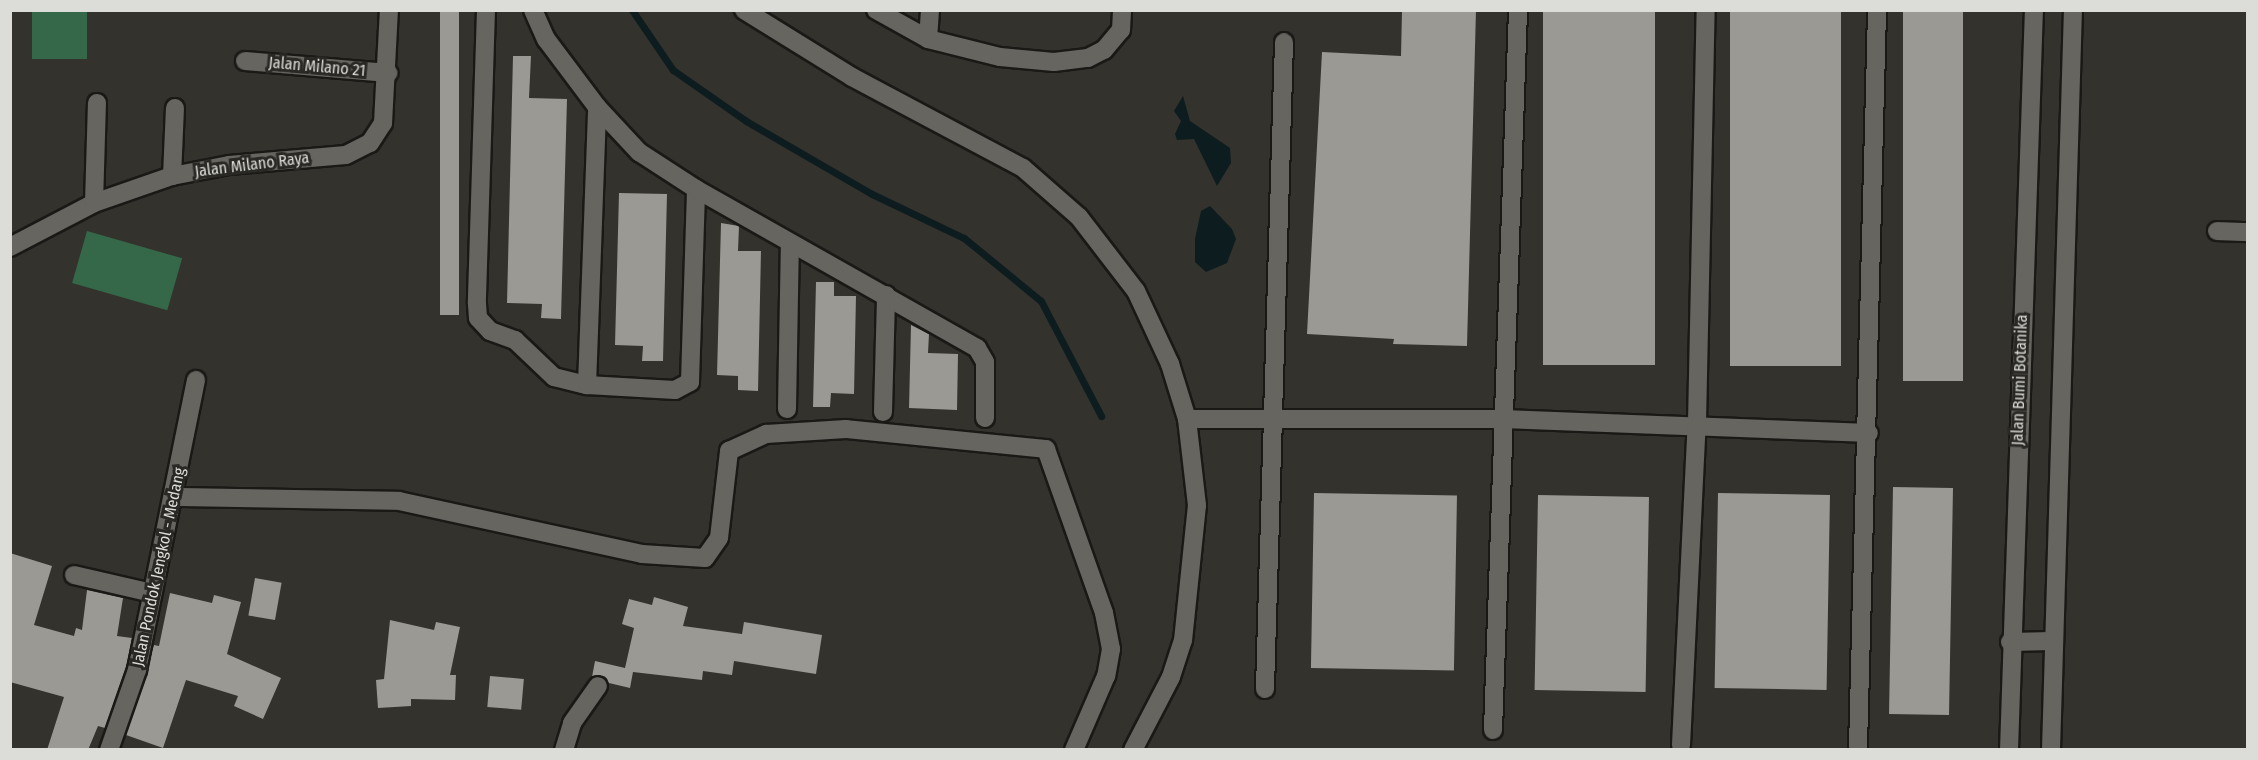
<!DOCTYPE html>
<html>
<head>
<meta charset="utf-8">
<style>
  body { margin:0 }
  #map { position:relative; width:2258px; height:760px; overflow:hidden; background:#33322d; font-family:"Fira Sans Condensed",sans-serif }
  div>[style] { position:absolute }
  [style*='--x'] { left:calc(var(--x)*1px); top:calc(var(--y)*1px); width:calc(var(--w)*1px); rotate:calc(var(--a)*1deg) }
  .green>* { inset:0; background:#356849; transform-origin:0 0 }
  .water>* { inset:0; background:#0d1c1e }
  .stream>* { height:7px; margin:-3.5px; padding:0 3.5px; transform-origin:3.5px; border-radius:3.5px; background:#0d1c1e }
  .building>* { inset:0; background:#9a9994; transform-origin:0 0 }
  .roads { filter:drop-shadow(2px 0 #1a1916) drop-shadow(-2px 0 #1a1916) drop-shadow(0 2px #1a1916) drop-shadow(0 -2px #1a1916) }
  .street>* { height:18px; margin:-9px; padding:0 9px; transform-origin:9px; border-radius:9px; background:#666560 }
  .secondary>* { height:18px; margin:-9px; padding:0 9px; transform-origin:9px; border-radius:9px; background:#666560 }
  span { translate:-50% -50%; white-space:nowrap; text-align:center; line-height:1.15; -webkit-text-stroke:6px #292824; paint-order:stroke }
  .street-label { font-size:16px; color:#dcdcd9 }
  .frame { position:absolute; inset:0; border:12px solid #dcdcd9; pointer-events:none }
</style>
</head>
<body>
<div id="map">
  <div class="green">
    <i style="left:32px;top:11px;width:55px;height:48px"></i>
    <i style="left:87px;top:231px;width:99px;height:54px;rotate:16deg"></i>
  </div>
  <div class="water">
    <i style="clip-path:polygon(1183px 96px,1190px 121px,1230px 148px,1231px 163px,1217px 186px,1194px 139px,1177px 140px,1175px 134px,1181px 121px,1174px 111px)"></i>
    <i style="clip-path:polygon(1210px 206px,1232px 229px,1236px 239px,1227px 263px,1206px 272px,1195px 262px,1195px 239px,1201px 211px)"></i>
  </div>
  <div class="stream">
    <i style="--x:632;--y:10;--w:73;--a:55.7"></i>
    <i style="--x:673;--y:70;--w:89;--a:34.9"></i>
    <i style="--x:746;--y:121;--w:146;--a:30.1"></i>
    <i style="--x:872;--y:194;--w:102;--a:25.6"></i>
    <i style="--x:964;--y:238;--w:99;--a:39.3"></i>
    <i style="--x:1041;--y:301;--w:130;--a:62.4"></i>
  </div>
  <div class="building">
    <i style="left:440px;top:10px;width:19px;height:305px"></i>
    <i style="clip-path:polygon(1402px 10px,1476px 10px,1467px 346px,1393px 344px,1394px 339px,1307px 334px,1322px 52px,1401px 56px)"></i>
    <i style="left:1543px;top:10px;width:112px;height:355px"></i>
    <i style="left:1730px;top:10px;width:111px;height:356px"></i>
    <i style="left:1903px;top:10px;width:60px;height:371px"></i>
    <i style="clip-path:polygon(513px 56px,531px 56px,529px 98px,567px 99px,561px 319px,541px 318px,542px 304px,507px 303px)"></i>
    <i style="clip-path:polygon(619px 193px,667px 194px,663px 361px,642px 361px,643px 346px,615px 345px)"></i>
    <i style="clip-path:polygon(721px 223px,739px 226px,738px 251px,761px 251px,758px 391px,738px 390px,738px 376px,717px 375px)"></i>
    <i style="clip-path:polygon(816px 282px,834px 282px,834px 296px,856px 296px,854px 394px,831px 393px,830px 407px,813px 407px)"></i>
    <i style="clip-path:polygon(911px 325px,929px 334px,928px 353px,958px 354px,957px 410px,909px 408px)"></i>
    <i style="left:1893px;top:487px;width:60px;height:227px;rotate:1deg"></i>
    <i style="left:1314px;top:493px;width:143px;height:175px;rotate:1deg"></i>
    <i style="left:1718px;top:493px;width:112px;height:195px;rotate:1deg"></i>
    <i style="left:1538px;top:495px;width:111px;height:195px;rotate:1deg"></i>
    <i style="clip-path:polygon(10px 553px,52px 566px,34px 625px,74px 636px,76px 628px,82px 630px,87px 590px,123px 598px,117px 636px,132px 638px,126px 667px,105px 728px,98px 726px,88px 750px,47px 750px,64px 697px,10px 682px)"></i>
    <i style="left:255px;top:578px;width:27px;height:38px;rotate:10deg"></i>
    <i style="clip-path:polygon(170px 593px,212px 603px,214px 595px,241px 602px,227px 654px,281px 678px,263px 719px,234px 706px,238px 696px,186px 680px,163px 748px,126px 735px,154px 645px,159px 646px)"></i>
    <i style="clip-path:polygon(654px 597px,688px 607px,683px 626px,742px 634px,744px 622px,822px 635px,816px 674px,734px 661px,732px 675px,703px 671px,702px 680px,633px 672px,630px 688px,609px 683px,600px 675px,592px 677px,595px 661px,625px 668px,634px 628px,622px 624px,629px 599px,652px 605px)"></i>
    <i style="clip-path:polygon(390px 620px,434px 630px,436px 622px,460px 627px,450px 675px,456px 675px,455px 700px,411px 699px,411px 706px,378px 708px,376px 680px,384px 679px)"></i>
    <i style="left:490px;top:676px;width:34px;height:31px;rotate:5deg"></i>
  </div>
  <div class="roads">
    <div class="street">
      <i style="--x:486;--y:10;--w:294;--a:91.8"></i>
      <i style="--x:477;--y:304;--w:14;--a:86"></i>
      <i style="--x:478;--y:318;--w:18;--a:47"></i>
      <i style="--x:490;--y:331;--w:27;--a:20"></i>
      <i style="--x:515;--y:340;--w:54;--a:43.5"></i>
      <i style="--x:554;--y:377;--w:34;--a:14"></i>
      <i style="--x:587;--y:385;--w:88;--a:3.3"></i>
      <i style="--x:675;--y:390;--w:17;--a:-28"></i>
      <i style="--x:690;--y:382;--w:193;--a:-88.2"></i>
      <i style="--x:533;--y:10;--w:32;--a:66"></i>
      <i style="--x:546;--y:39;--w:85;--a:53.1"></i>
      <i style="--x:597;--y:107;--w:62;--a:47"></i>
      <i style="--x:639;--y:152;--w:68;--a:33"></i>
      <i style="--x:696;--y:189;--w:323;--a:29.5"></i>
      <i style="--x:977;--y:348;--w:16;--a:60"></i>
      <i style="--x:985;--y:362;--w:56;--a:90"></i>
      <i style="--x:744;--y:10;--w:127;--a:31.8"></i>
      <i style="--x:852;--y:77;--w:194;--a:28"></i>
      <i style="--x:1023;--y:168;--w:74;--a:41.2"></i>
      <i style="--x:1079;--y:217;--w:93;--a:52.4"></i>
      <i style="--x:1136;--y:291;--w:81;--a:65"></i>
      <i style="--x:1170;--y:364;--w:58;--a:72.8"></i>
      <i style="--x:1187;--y:419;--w:87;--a:83.4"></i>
      <i style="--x:1197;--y:505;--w:136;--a:95.9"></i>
      <i style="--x:1183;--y:640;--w:39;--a:108"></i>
      <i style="--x:1171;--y:677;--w:82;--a:117.5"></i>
      <i style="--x:876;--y:10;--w:60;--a:29.1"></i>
      <i style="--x:928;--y:39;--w:74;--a:14"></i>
      <i style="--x:1000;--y:57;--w:54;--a:5.3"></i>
      <i style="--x:1054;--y:62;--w:34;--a:-7"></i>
      <i style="--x:1088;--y:58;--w:18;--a:-27"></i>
      <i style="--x:1104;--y:50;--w:26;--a:-50"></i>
      <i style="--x:1121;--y:30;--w:20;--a:-87"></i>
      <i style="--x:928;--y:39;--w:29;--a:-86"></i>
      <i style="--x:245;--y:61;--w:144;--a:4.8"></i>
      <i style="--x:172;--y:176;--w:68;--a:-87.5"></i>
      <i style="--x:94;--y:203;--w:100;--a:-88.3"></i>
      <i style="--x:2217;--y:231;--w:31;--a:2"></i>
      <i style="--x:10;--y:247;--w:95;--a:-27.6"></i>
      <i style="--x:94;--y:203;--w:83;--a:-19.1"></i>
      <i style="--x:172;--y:176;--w:58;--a:-10.9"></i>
      <i style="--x:229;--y:165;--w:117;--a:-4.9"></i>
      <i style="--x:346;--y:155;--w:27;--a:-27"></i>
      <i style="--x:370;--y:143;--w:24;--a:-57"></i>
      <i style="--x:383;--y:123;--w:113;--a:-87"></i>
      <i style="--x:587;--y:385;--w:278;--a:-87.9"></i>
      <i style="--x:787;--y:409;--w:166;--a:-89"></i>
      <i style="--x:883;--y:412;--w:117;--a:-88.5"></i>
      <i style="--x:1187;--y:419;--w:316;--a:0"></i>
      <i style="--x:1503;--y:419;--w:366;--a:2.2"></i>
      <i style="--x:175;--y:497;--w:224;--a:1"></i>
      <i style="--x:399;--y:501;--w:249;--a:12.3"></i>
      <i style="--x:642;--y:554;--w:63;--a:3.6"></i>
      <i style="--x:705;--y:558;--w:24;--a:-55"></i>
      <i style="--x:719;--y:538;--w:88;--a:-83.4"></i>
      <i style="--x:729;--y:451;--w:41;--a:-24.7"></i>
      <i style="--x:766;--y:434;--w:80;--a:-3.6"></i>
      <i style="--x:846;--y:429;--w:201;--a:5.7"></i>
      <i style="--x:1046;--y:449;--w:174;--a:70.5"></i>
      <i style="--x:1104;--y:613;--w:37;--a:79"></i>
      <i style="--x:1111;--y:649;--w:27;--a:100"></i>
      <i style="--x:1106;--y:676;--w:81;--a:113.4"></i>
      <i style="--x:74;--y:575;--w:80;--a:13"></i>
      <i style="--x:1265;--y:689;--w:647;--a:-88.32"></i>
      <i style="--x:1493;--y:730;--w:720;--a:-88.01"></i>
      <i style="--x:1681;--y:745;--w:322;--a:-87.2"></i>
      <i style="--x:1697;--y:423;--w:413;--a:-88.8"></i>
      <i style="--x:1858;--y:747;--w:737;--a:-88.52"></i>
      <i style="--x:109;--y:750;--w:85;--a:-70.7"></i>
      <i style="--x:137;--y:670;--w:296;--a:-78.5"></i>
      <i style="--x:564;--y:750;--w:28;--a:-73"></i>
      <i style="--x:572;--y:723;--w:45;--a:-54.9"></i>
    </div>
    <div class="secondary">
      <i style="--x:2010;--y:642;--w:42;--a:-1.4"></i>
      <i style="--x:2009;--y:750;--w:740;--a:-88.07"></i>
      <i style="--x:2051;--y:750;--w:740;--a:-88.3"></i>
    </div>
  </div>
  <div class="street-label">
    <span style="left:317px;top:67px;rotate:5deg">Jalan Milano 21</span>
    <span style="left:252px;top:165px;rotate:-7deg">Jalan Milano Raya</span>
    <span style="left:2020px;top:380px;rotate:-88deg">Jalan Bumi Botanika</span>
    <span style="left:159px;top:567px;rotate:-78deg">Jalan Pondok Jengkol - Medang</span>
  </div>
  <div class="frame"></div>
</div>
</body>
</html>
